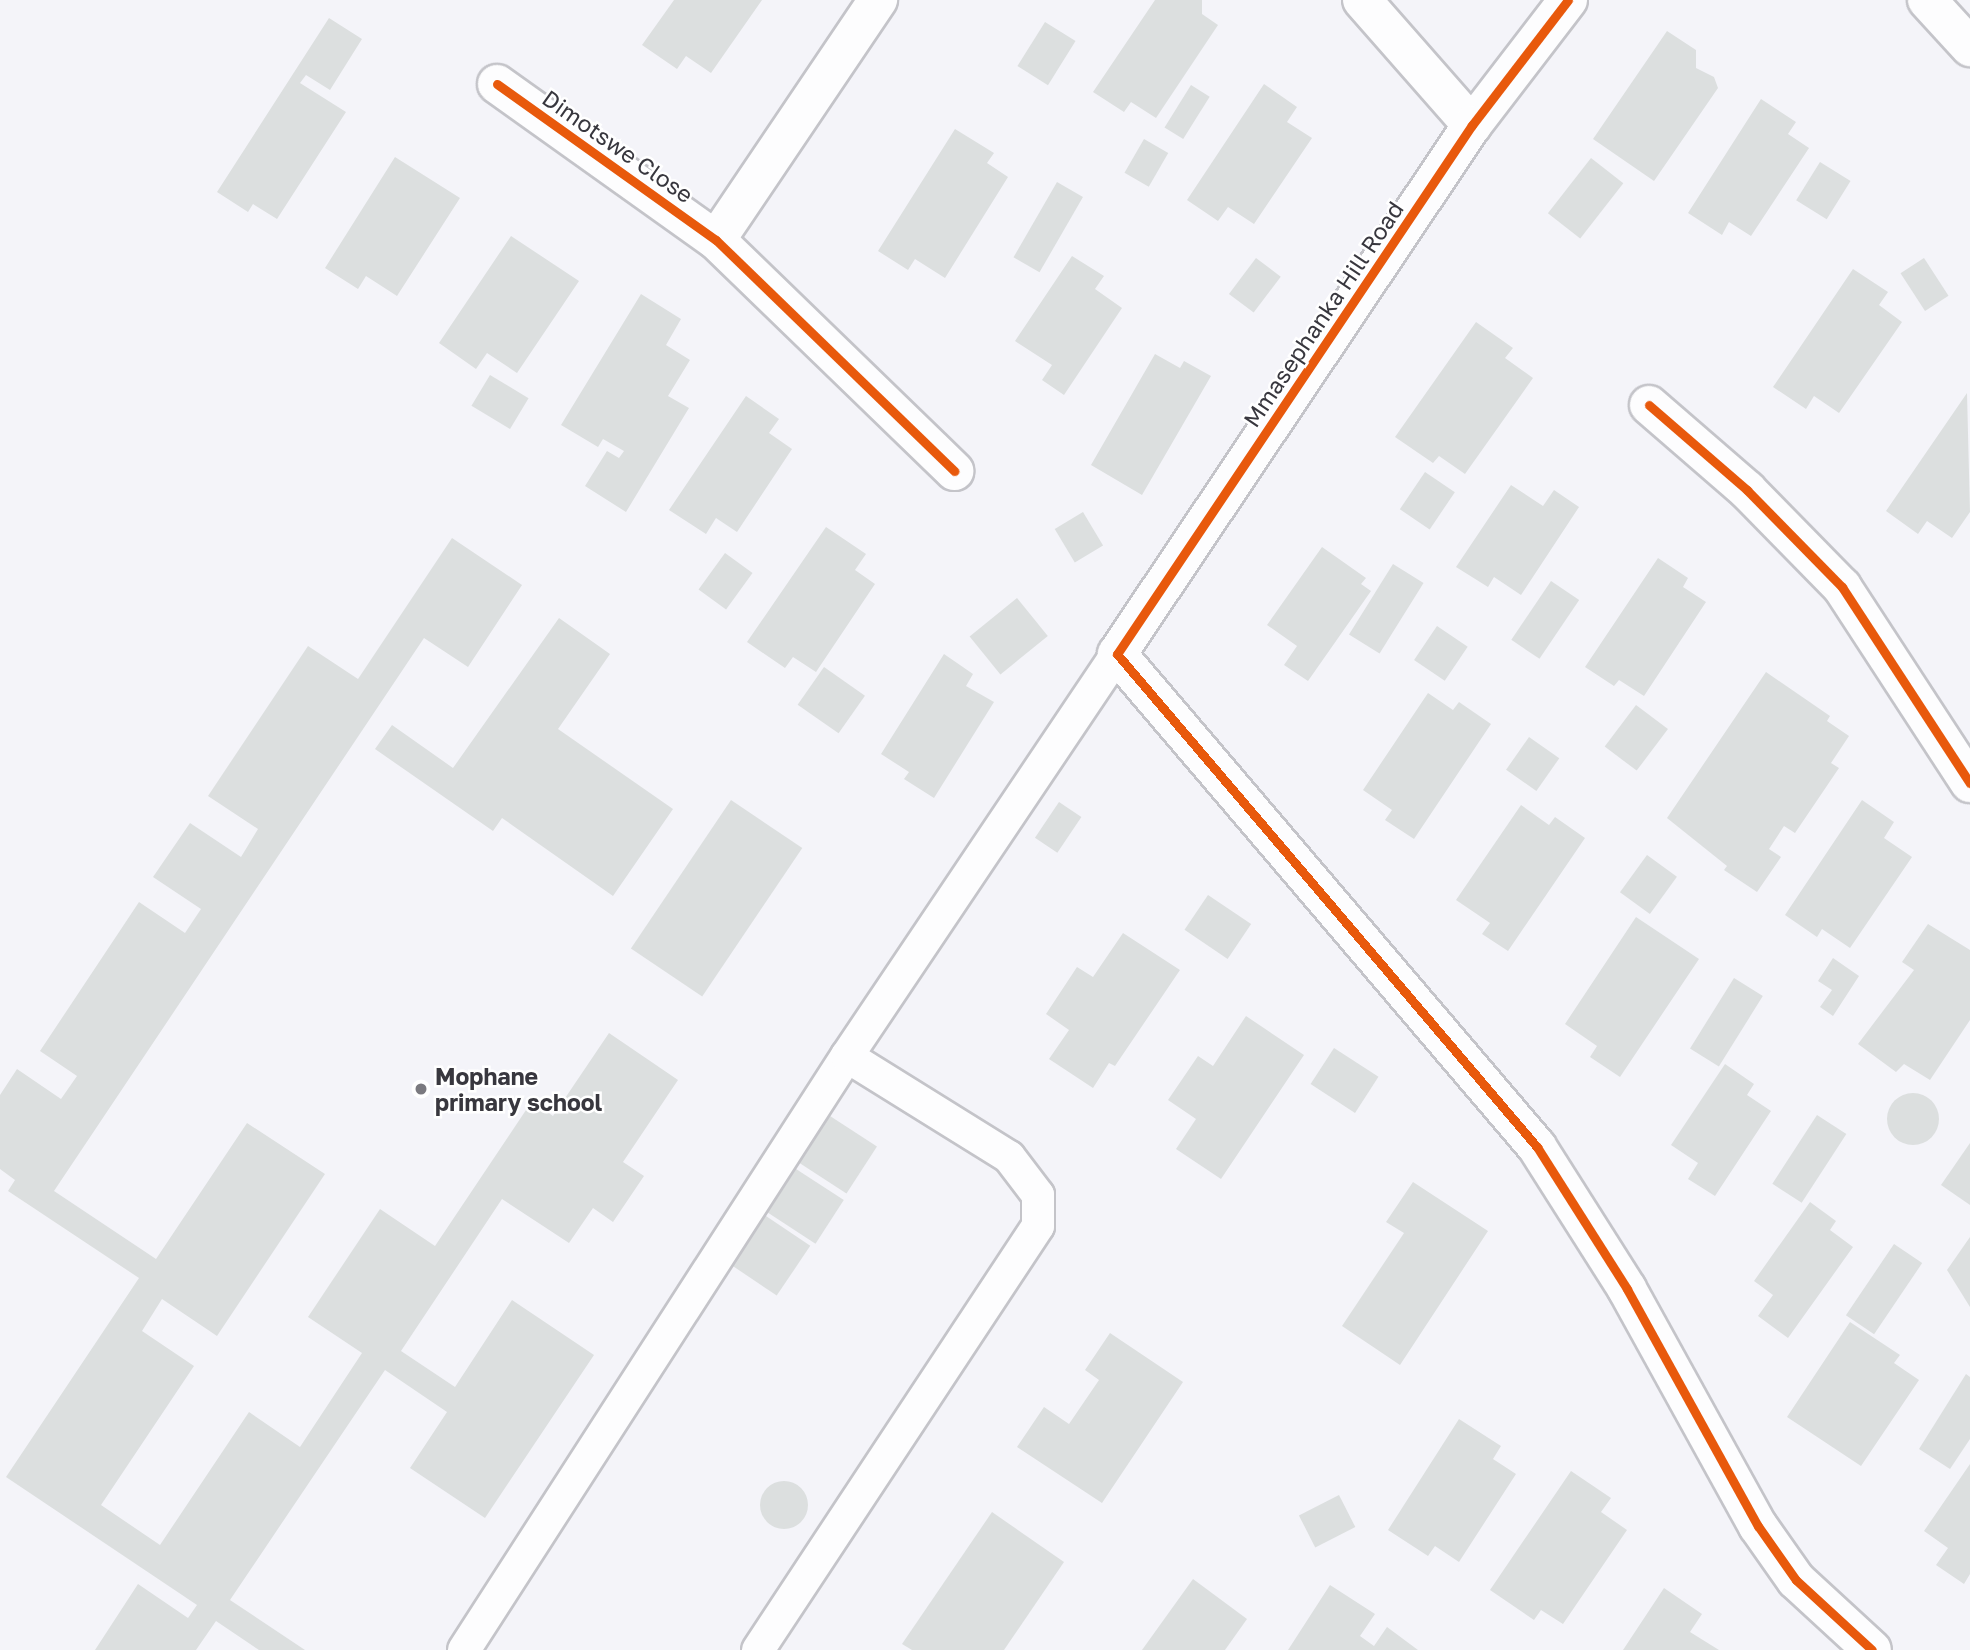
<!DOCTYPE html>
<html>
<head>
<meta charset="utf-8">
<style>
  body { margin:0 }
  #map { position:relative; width:1970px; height:1650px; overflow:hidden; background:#f4f4f9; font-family:"Golos Text",sans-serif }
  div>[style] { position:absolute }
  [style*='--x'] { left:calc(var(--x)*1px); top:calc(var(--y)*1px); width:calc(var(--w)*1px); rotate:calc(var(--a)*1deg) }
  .building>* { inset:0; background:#dcdfdf; transform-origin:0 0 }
  .round { border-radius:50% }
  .roads { filter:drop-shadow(2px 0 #c4c4c9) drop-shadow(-2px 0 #c4c4c9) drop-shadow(0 2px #c4c4c9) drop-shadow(0 -2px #c4c4c9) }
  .service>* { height:32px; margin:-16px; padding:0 16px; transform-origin:16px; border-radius:16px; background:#fdfdfe }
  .minor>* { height:38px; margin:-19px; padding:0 19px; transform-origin:19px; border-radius:19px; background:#fdfdfe }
  .cycleway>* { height:9px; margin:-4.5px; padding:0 4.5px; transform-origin:4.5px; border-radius:4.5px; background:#e8590c }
  .dots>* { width:19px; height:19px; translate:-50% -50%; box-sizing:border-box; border:4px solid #fff; border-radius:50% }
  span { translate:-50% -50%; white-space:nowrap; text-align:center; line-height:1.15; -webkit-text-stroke:5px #fff; paint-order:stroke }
  .street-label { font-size:23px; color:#38373e }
  .poi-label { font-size:23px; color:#38373e; font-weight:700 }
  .left { translate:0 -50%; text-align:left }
</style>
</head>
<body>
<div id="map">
  <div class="building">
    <i style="clip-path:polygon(674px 0,762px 0,711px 73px,686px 56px,677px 69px,642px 45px)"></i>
    <i style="clip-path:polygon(1155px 0,1202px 0,1202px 14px,1218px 25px,1156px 118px,1131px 102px,1124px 112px,1093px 92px)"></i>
    <i style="clip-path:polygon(329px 18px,362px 39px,330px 90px,306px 75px,300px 83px,346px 112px,277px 219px,253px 204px,248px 212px,217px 192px)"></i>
    <i style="left:1045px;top:22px;width:36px;height:52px;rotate:32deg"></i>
    <i style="clip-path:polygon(1667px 31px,1696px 50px,1696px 68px,1714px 77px,1718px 88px,1654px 181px,1593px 139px)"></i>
    <i style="clip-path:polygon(1264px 84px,1297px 107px,1287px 122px,1312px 138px,1254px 224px,1228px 207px,1218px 221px,1187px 200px)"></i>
    <i style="left:1191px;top:85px;width:22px;height:50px;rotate:32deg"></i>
    <i style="clip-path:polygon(1761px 99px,1796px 122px,1788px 134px,1809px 148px,1751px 236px,1729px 222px,1722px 235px,1688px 213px)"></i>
    <i style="clip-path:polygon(955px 129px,994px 153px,987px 163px,1008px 177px,945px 278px,915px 259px,908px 270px,878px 251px)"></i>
    <i style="left:1144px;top:139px;width:28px;height:39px;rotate:30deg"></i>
    <i style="clip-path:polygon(395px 157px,460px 198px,397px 296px,366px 276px,358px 289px,325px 268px)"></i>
    <i style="left:1591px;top:158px;width:41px;height:70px;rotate:38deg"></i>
    <i style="left:1820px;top:162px;width:36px;height:45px;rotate:32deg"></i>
    <i style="left:1057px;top:182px;width:30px;height:87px;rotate:30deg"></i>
    <i style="clip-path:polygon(511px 236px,579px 281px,517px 373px,487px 353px,476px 369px,439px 343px)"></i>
    <i style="clip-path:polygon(1072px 256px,1104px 276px,1095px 289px,1122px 308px,1064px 395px,1042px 380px,1052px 365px,1015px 341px)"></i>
    <i style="left:1256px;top:258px;width:31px;height:45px;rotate:37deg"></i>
    <i style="left:1924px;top:258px;width:45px;height:28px;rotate:57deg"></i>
    <i style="clip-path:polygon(1853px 269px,1888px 292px,1879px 305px,1902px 322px,1839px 413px,1814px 396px,1806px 409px,1773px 387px)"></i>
    <i style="clip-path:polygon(641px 294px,681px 319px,666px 345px,690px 360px,668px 396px,689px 408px,626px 512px,585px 486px,607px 451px,619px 458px,624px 451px,603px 439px,598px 447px,561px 425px)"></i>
    <i style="clip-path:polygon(1476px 322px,1513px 348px,1505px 358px,1533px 378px,1465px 474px,1439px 456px,1433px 463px,1395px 437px)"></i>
    <i style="clip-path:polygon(1155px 354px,1180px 368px,1184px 361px,1211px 376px,1142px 495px,1091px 465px)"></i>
    <i style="left:490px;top:375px;width:45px;height:36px;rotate:31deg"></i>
    <i style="clip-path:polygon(1967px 393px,1970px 512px,1952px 538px,1927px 521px,1918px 534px,1886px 511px)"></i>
    <i style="clip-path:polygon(746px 396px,779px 419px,769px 433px,792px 449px,737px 532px,716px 518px,706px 534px,669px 510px)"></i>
    <i style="left:1425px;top:472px;width:36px;height:45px;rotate:34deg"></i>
    <i style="clip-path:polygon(1511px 485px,1543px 506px,1554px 490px,1579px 507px,1521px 595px,1494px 577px,1488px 587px,1456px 567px)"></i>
    <i style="left:1083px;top:512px;width:39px;height:33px;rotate:59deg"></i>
    <i style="clip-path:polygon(826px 527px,866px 554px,855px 570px,875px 584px,816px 672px,793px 657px,785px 668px,747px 642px)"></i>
    <i style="clip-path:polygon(452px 538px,522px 585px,468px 667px,424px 638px,54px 1191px,156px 1259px,247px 1123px,325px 1174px,217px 1336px,162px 1299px,142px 1331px,194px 1366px,101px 1505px,160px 1545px,249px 1412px,300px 1447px,362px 1353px,308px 1317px,380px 1209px,435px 1246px,532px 1101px,553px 1116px,609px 1033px,678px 1080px,623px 1162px,644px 1176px,613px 1222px,593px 1208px,569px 1243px,502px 1199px,401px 1351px,455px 1387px,512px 1300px,594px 1355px,485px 1518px,410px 1468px,447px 1412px,385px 1370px,230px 1600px,305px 1650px,259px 1650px,216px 1621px,196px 1650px,95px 1650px,138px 1584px,188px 1618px,197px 1605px,6px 1477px,139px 1278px,8px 1191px,15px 1180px,0 1169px,0 1095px,17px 1069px,61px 1099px,77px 1076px,40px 1051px,139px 902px,185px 933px,201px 909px,153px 877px,190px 823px,241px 857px,258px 829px,208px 796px,308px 646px,358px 679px)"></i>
    <i style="clip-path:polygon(1322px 547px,1366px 578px,1361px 584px,1371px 591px,1308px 681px,1284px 665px,1297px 646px,1267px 625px)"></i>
    <i style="left:725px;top:553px;width:34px;height:45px;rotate:36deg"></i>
    <i style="clip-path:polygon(1658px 558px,1688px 578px,1683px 587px,1706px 602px,1644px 696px,1619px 680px,1614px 686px,1585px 667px)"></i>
    <i style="left:1393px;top:564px;width:36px;height:83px;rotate:32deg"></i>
    <i style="left:1551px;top:581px;width:34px;height:71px;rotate:34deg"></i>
    <i style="left:1017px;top:598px;width:49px;height:61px;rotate:51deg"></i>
    <i style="clip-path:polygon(559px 618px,610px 654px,558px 729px,673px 809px,613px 896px,502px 818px,493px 831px,375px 749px,392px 725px,453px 768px)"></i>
    <i style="left:1437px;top:626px;width:37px;height:41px;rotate:34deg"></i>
    <i style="clip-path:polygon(944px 654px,973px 674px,966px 686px,994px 702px,934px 798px,904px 779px,909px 772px,881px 754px)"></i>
    <i style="left:824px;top:667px;width:50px;height:46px;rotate:35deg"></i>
    <i style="clip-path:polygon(1766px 672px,1830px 716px,1827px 721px,1849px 736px,1831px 763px,1839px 768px,1795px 833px,1784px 826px,1769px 849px,1781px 857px,1757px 892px,1724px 870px,1727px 866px,1667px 818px)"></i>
    <i style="clip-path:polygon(1428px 693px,1453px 710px,1459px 702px,1491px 724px,1414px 839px,1385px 820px,1392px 810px,1363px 790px)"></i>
    <i style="left:1636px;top:705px;width:40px;height:52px;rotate:37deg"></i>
    <i style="left:1529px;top:737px;width:37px;height:40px;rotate:35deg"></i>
    <i style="left:731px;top:800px;width:86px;height:179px;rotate:34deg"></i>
    <i style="clip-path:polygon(1862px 800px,1894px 822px,1884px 838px,1912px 857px,1850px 948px,1822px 929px,1817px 937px,1785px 915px)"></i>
    <i style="left:1059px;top:802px;width:27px;height:43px;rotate:34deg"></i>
    <i style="clip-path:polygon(1521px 805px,1549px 825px,1555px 817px,1585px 838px,1508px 951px,1482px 934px,1490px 923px,1456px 900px)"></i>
    <i style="left:1647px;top:855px;width:37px;height:46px;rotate:36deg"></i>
    <i style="left:1208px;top:895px;width:52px;height:42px;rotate:34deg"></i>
    <i style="clip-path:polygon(1636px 917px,1699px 959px,1620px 1077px,1590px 1057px,1597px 1046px,1565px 1024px)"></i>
    <i style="clip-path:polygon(1928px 924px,1970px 950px,1970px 1020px,1930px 1080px,1904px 1064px,1896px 1072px,1858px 1044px,1914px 970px,1902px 962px)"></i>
    <i style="clip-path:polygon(1123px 933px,1180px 970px,1115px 1066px,1109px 1063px,1093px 1088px,1049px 1059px,1069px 1030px,1046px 1014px,1077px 967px,1093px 977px)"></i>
    <i style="clip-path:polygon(1833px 958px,1859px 976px,1833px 1016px,1820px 1007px,1832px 990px,1818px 981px)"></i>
    <i style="left:1734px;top:978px;width:34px;height:83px;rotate:32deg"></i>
    <i style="clip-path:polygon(1246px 1016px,1304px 1055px,1221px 1179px,1176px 1149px,1196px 1119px,1168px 1100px,1198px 1056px,1213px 1066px)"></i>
    <i style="left:1334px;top:1048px;width:53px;height:43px;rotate:33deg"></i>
    <i style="clip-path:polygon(1725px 1064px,1754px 1084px,1747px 1095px,1771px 1111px,1715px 1196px,1688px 1179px,1698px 1163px,1671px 1145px)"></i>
    <i class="round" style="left:1887px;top:1093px;width:52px;height:52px"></i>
    <i style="left:1817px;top:1115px;width:35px;height:82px;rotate:33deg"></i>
    <i style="left:830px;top:1116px;width:56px;height:56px;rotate:33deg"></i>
    <i style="clip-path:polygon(1970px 1143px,1970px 1205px,1941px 1185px)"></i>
    <i style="left:796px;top:1169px;width:57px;height:52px;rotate:33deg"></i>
    <i style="clip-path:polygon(1413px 1182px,1488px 1231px,1400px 1365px,1342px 1326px,1404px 1233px,1386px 1222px)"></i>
    <i style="clip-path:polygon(1810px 1202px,1836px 1221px,1830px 1230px,1853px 1247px,1788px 1338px,1758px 1316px,1773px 1295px,1754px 1281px)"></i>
    <i style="left:763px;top:1214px;width:57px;height:60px;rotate:34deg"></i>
    <i style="clip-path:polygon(1970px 1237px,1970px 1307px,1947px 1270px)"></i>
    <i style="left:1894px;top:1244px;width:34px;height:86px;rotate:34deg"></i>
    <i style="clip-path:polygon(1850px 1322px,1900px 1355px,1894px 1363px,1919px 1380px,1861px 1466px,1787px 1417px)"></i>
    <i style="clip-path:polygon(1110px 1333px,1183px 1382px,1102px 1503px,1017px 1447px,1044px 1407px,1069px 1424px,1099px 1380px,1085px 1370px)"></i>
    <i style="clip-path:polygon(1966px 1374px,1970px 1377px,1970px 1439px,1950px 1469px,1919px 1449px)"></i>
    <i style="clip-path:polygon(1459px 1419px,1501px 1446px,1493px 1459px,1516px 1474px,1459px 1562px,1435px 1546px,1428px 1556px,1388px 1530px)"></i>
    <i style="clip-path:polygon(1970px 1464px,1970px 1574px,1964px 1584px,1936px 1565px,1948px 1548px,1924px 1531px)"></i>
    <i style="clip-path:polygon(1571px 1471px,1611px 1498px,1601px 1512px,1627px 1530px,1563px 1624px,1541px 1610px,1534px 1620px,1490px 1590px)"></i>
    <i class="round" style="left:760px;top:1481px;width:48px;height:48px"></i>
    <i style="left:1339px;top:1495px;width:36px;height:45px;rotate:63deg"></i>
    <i style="clip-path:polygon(992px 1512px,1064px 1562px,1004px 1650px,912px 1650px,902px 1644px)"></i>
    <i style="clip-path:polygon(1193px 1579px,1247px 1619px,1225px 1650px,1142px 1650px)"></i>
    <i style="clip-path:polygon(1330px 1585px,1375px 1614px,1360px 1636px,1374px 1646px,1387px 1627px,1418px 1650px,1288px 1650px)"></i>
    <i style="clip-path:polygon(1664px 1588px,1702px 1614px,1690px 1632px,1719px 1650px,1623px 1650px)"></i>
  </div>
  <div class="roads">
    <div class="service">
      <i style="--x:464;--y:1650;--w:707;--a:-57.19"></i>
      <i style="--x:847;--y:1056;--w:484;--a:-56.1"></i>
      <i style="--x:758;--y:1650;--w:508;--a:-56.56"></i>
      <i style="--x:1038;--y:1226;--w:31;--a:-90"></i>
      <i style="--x:1038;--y:1195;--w:48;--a:-127.3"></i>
      <i style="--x:1009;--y:1157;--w:191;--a:-148.1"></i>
    </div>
    <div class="minor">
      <i style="--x:1362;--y:0;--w:167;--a:48.7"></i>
      <i style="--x:1568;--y:0;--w:158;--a:127.5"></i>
      <i style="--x:1472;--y:125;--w:637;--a:123.86"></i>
      <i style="--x:1117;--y:654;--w:648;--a:49.57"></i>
      <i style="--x:1537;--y:1147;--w:168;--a:57.6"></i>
      <i style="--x:1627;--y:1289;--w:271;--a:61.1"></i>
      <i style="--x:1758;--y:1526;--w:66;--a:54.9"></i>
      <i style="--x:1796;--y:1580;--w:103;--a:42.6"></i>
      <i style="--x:1927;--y:0;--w:64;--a:47.5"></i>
      <i style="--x:497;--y:84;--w:269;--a:35.5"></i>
      <i style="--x:716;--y:240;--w:332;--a:44.1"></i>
      <i style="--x:716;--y:240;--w:290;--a:-56"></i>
      <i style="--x:1649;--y:405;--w:130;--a:40.9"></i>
      <i style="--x:1747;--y:490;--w:136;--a:45.6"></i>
      <i style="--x:1842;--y:587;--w:234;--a:56.9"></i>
    </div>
  </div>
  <div class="cycleway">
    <i style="--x:1568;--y:0;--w:158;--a:127.5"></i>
    <i style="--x:1472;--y:125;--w:637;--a:123.86"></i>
    <i style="--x:1117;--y:654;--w:648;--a:49.57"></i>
    <i style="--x:1537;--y:1147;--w:168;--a:57.6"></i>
    <i style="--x:1627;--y:1289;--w:271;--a:61.1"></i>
    <i style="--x:1758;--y:1526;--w:66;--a:54.9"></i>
    <i style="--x:1796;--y:1580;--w:103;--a:42.6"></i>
    <i style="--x:497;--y:84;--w:269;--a:35.5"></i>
    <i style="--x:716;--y:240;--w:332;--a:44.1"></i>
    <i style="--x:1649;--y:405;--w:130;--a:40.9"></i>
    <i style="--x:1747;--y:490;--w:136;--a:45.6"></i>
    <i style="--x:1842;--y:587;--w:234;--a:56.9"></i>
  </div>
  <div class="dots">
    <i style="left:421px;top:1089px;background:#7a797f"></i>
  </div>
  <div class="street-label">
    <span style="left:618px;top:146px;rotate:35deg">Dimotswe Close</span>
    <span style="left:1323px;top:314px;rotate:-56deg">Mmasephanka Hill Road</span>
  </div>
  <div class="poi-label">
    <span class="left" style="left:435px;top:1089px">Mophane<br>primary school</span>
  </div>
</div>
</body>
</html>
